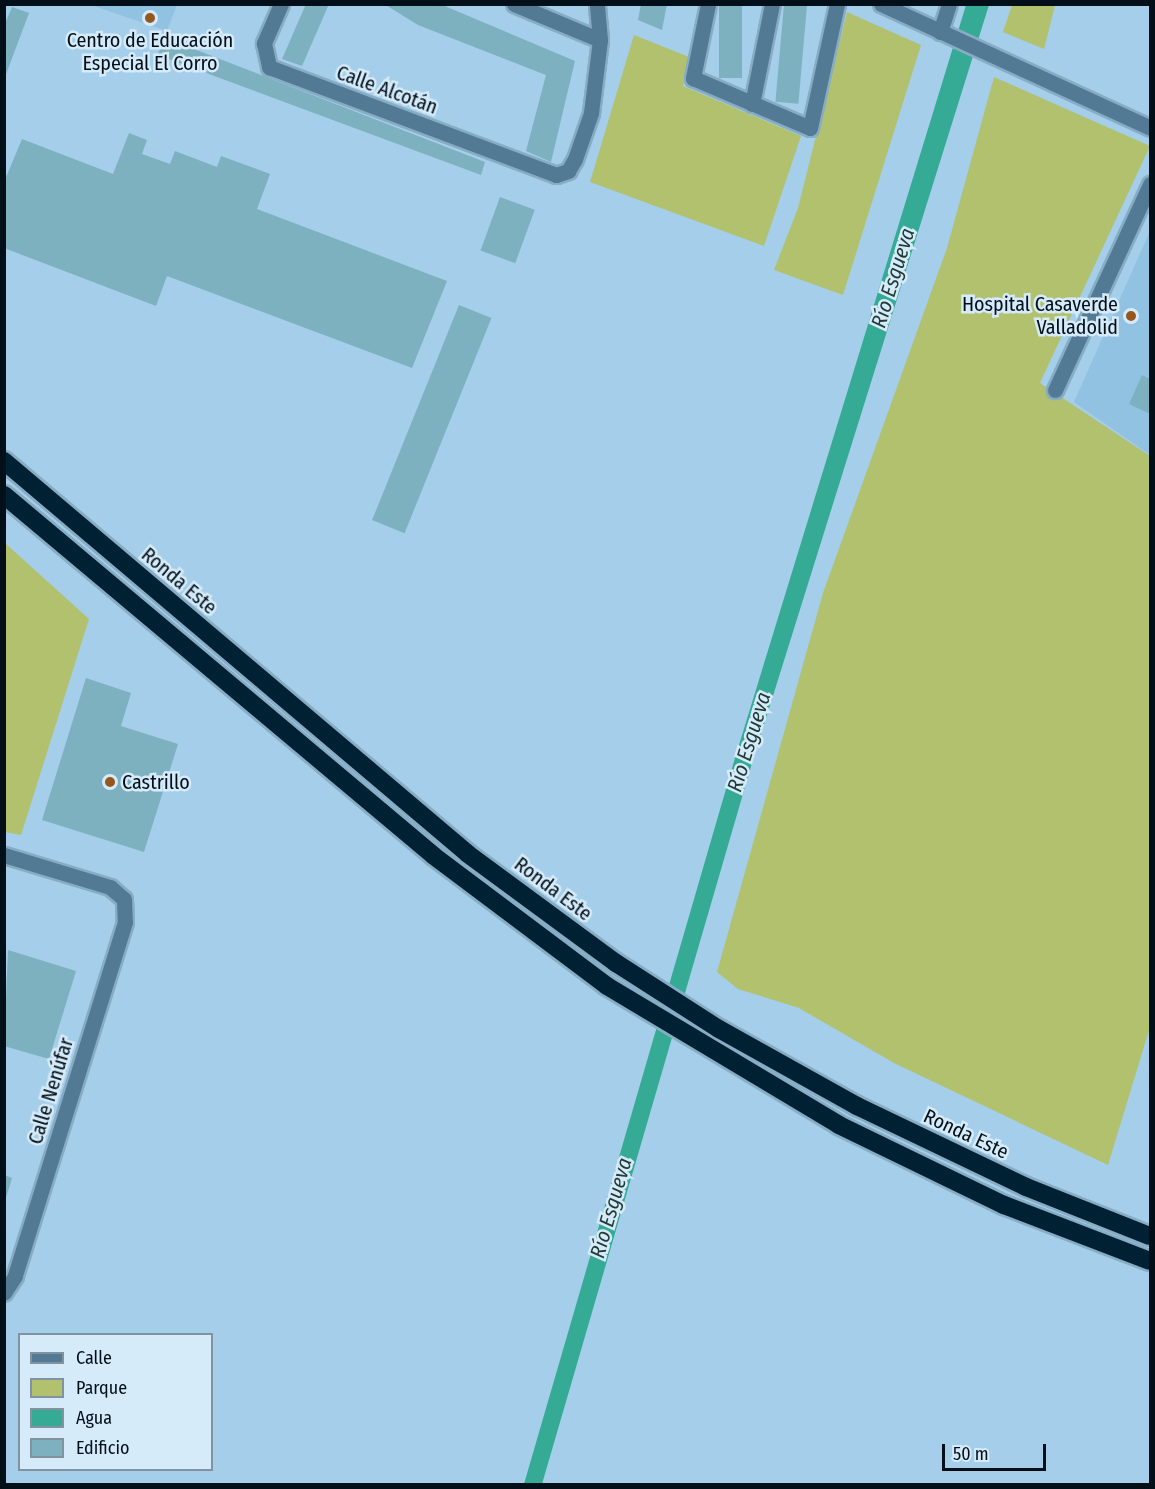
<!DOCTYPE html>
<html>
<head>
<meta charset="utf-8">
<style>
  body { margin:0 }
  #map { position:relative; width:1155px; height:1489px; overflow:hidden; background:#a4cee9; font-family:"Fira Sans Condensed",sans-serif }
  div>[style] { position:absolute }
  [style*='--x'] { left:calc(var(--x)*1px); top:calc(var(--y)*1px); width:calc(var(--w)*1px); rotate:calc(var(--a)*1deg) }
  .built>* { inset:0; background:#91c2e2 }
  .green>* { inset:0; background:#b1c16e }
  .water>* { inset:0; background:#35ab95 }
  .building>* { inset:0; background:#7db1c0; transform-origin:0 0 }
  .roads { filter:drop-shadow(2px 0 #87acc4) drop-shadow(-2px 0 #87acc4) drop-shadow(0 2px #87acc4) drop-shadow(0 -2px #87acc4) }
  .minor>* { height:15px; margin:-7.5px; padding:0 7.5px; transform-origin:7.5px; border-radius:7.5px; background:#527a95 }
  .highway>* { height:18px; margin:-9px; padding:0 9px; transform-origin:9px; border-radius:9px; background:#002134 }
  .dots>* { width:16px; height:16px; translate:-50% -50%; box-sizing:border-box; border:3px solid #d6ebf9; border-radius:50% }
  span { translate:-50% -50%; white-space:nowrap; text-align:center; line-height:1.15; -webkit-text-stroke:5px #d6ebf9; paint-order:stroke }
  .poi-label { font-size:20px; color:#020f19 }
  .right { translate:-100% -50%; text-align:right }
  .left { translate:0 -50%; text-align:left }
  .street-label { font-size:20px; color:#020f19 }
  .water-label { font-size:21px; color:#213b35; font-style:italic }
  .frame { position:absolute; inset:0; border:6px solid #020f19; pointer-events:none }
  .legend { position:absolute; left:18px; top:1333px; width:195px; height:138px; box-sizing:border-box; background:#d6ebf9; border:2px solid #81939f; margin:0; padding:8px 10px; list-style:none; font-size:18px; color:#020f19 }
  .legend li { display:flex; align-items:center; gap:12px; height:30px }
  .legend b { width:30px; border:2px solid #81939f }
  .scale { position:absolute; left:942px; top:1444px; width:104px; height:27px; box-sizing:border-box; border:3px solid #020f19; border-top:0; padding-left:8px; font-size:18px; line-height:21px; white-space:nowrap; color:#020f19; -webkit-text-stroke:4px #d6ebf9; paint-order:stroke }
</style>
</head>
<body>
<div id="map">
  <div class="built">
    <i style="clip-path:polygon(91px 5px,177px 5px,167px 31px)"></i>
    <i style="clip-path:polygon(1150px 231px,1150px 455px,1074px 402px)"></i>
  </div>
  <div class="green">
    <i style="clip-path:polygon(1012px 5px,1055px 5px,1044px 49px,1003px 32px)"></i>
    <i style="clip-path:polygon(847px 12px,921px 45px,843px 295px,774px 270px,798px 208px)"></i>
    <i style="clip-path:polygon(634px 35px,689px 57px,683px 86px,801px 136px,764px 246px,590px 182px)"></i>
    <i style="clip-path:polygon(994px 77px,1150px 146px,1040px 383px,1150px 456px,1150px 1027px,1108px 1165px,894px 1063px,799px 1008px,738px 989px,717px 972px,823px 593px,947px 248px)"></i>
    <i style="clip-path:polygon(5px 543px,89px 619px,21px 835px,5px 832px)"></i>
  </div>
  <div class="water">
    <i style="clip-path:polygon(966px 5px,989px 5px,752px 763px,542px 1484px,524px 1484px,735px 758px)"></i>
  </div>
  <div class="building">
    <i style="clip-path:polygon(306px 4px,329px 4px,302px 66px,282px 59px)"></i>
    <i style="clip-path:polygon(384px 4px,440px 4px,575px 61px,551px 162px,526px 151px,546px 75px,418px 25px)"></i>
    <i style="clip-path:polygon(641px 4px,667px 4px,662px 30px,638px 20px)"></i>
    <i style="left:719px;top:4px;width:23px;height:74px"></i>
    <i style="left:784px;top:4px;width:23px;height:98px;rotate:5deg"></i>
    <i style="clip-path:polygon(12px 7px,29px 13px,5px 77px,4px 26px)"></i>
    <i style="clip-path:polygon(163px 37px,485px 162px,481px 175px,158px 55px)"></i>
    <i style="clip-path:polygon(129px 133px,147px 140px,142px 154px,170px 164px,175px 151px,217px 167px,221px 156px,270px 174px,257px 209px,447px 281px,412px 368px,167px 276px,156px 306px,4px 248px,4px 182px,22px 139px,113px 174px)"></i>
    <i style="left:500px;top:197px;width:37px;height:57px;rotate:20deg"></i>
    <i style="left:459px;top:305px;width:35px;height:232px;rotate:22deg"></i>
    <i style="clip-path:polygon(1142px 375px,1150px 379px,1150px 414px,1129px 404px)"></i>
    <i style="clip-path:polygon(86px 678px,131px 693px,121px 726px,178px 744px,144px 852px,42px 820px)"></i>
    <i style="clip-path:polygon(8px 950px,76px 971px,49px 1059px,4px 1046px)"></i>
    <i style="clip-path:polygon(4px 1175px,12px 1178px,5px 1201px,4px 1201px)"></i>
  </div>
  <div class="roads">
    <div class="minor">
      <i style="--x:281;--y:4;--w:43;--a:113.6"></i>
      <i style="--x:264;--y:43;--w:25;--a:78"></i>
      <i style="--x:269;--y:67;--w:307;--a:20.6"></i>
      <i style="--x:556;--y:175;--w:13;--a:-18"></i>
      <i style="--x:568;--y:171;--w:14;--a:-60"></i>
      <i style="--x:575;--y:159;--w:49;--a:-70.8"></i>
      <i style="--x:591;--y:113;--w:74;--a:-83"></i>
      <i style="--x:600;--y:40;--w:36;--a:-95"></i>
      <i style="--x:514;--y:4;--w:93;--a:22.7"></i>
      <i style="--x:708;--y:4;--w:76;--a:101.5"></i>
      <i style="--x:693;--y:78;--w:127;--a:23.1"></i>
      <i style="--x:810;--y:128;--w:127;--a:-77.7"></i>
      <i style="--x:881;--y:4;--w:296;--a:24.7"></i>
      <i style="--x:940;--y:32;--w:29;--a:-72"></i>
      <i style="--x:752;--y:104;--w:102;--a:-78.7"></i>
      <i style="--x:1055;--y:390;--w:227;--a:-65.2"></i>
      <i style="--x:4;--y:855;--w:111;--a:16.8"></i>
      <i style="--x:110;--y:887;--w:18;--a:41"></i>
      <i style="--x:124;--y:899;--w:23;--a:88"></i>
      <i style="--x:125;--y:922;--w:371;--a:107.3"></i>
      <i style="--x:15;--y:1276;--w:20;--a:123"></i>
    </div>
    <div class="highway">
      <i style="--x:4;--y:461;--w:608;--a:40.26"></i>
      <i style="--x:468;--y:854;--w:184;--a:36.4"></i>
      <i style="--x:616;--y:963;--w:122;--a:32.7"></i>
      <i style="--x:719;--y:1029;--w:158;--a:29.2"></i>
      <i style="--x:857;--y:1106;--w:187;--a:25.6"></i>
      <i style="--x:1026;--y:1187;--w:133;--a:21.6"></i>
      <i style="--x:4;--y:495;--w:561;--a:40.01"></i>
      <i style="--x:434;--y:856;--w:216;--a:36.9"></i>
      <i style="--x:607;--y:986;--w:270;--a:30.9"></i>
      <i style="--x:839;--y:1125;--w:183;--a:25.9"></i>
      <i style="--x:1004;--y:1205;--w:156;--a:21"></i>
    </div>
  </div>
  <div class="dots">
    <i style="left:150px;top:18px;background:#96571f"></i>
    <i style="left:1131px;top:316px;background:#96571f"></i>
    <i style="left:110px;top:782px;background:#96571f"></i>
  </div>
  <div class="poi-label">
    <span style="left:150px;top:52px">Centro de Educación<br>Especial El Corro</span>
    <span class="right" style="left:1118px;top:316px">Hospital Casaverde<br>Valladolid</span>
    <span class="left" style="left:122px;top:782px">Castrillo</span>
  </div>
  <div class="street-label">
    <span style="left:387px;top:90px;rotate:20deg">Calle Alcotán</span>
    <span style="left:179px;top:581px;rotate:40deg">Ronda Este</span>
    <span style="left:553px;top:889px;rotate:37deg">Ronda Este</span>
    <span style="left:51px;top:1091px;rotate:-73deg">Calle Nenúfar</span>
    <span style="left:966px;top:1134px;rotate:25deg">Ronda Este</span>
  </div>
  <div class="water-label">
    <span style="left:893px;top:278px;rotate:-73deg">Río Esgueva</span>
    <span style="left:749px;top:742px;rotate:-73deg">Río Esgueva</span>
    <span style="left:611px;top:1208px;rotate:-74deg">Río Esgueva</span>
  </div>
  <div class="frame"></div>
  <ul class="legend">
  <li><b style="height:8px;background:#527a95"></b>Calle</li>
  <li><b style="height:16px;background:#b1c16e"></b>Parque</li>
  <li><b style="height:16px;background:#35ab95"></b>Agua</li>
  <li><b style="height:16px;background:#7db1c0"></b>Edificio</li>
  </ul>
  <div class="scale">50 m</div>
</div>
</body>
</html>
